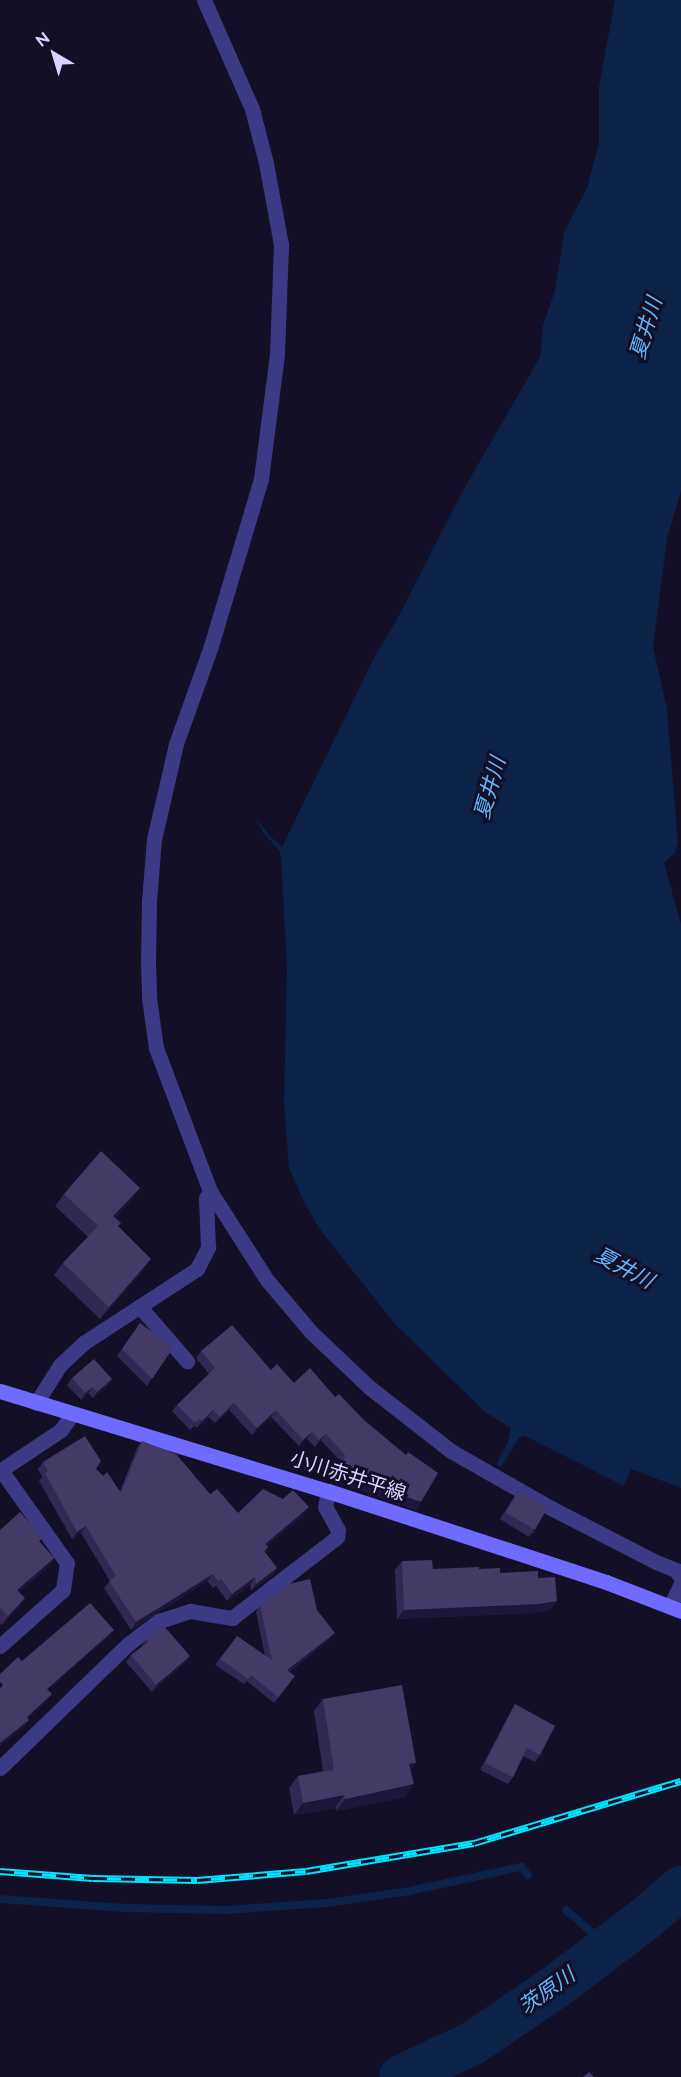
<!DOCTYPE html>
<html>
<head>
<meta charset="utf-8">
<style>
  body { margin:0 }
  #map { position:relative; width:681px; height:2077px; overflow:hidden; background:#130f26; font-family:Raleway,"Noto Sans JP",sans-serif }
  div>[style] { position:absolute }
  [style*='--x'] { left:calc(var(--x)*1px); top:calc(var(--y)*1px); width:calc(var(--w)*1px); rotate:calc(var(--a)*1deg) }
  .water>* { inset:0; background:#0c2248 }
  .stream>* { height:8px; margin:-4px; padding:0 4px; transform-origin:4px; border-radius:4px; background:#0c2248 }
  .river>* { height:44px; margin:-22px; padding:0 22px; transform-origin:22px; border-radius:22px; background:#0c2248 }
  .street>* { height:15px; margin:-7.5px; padding:0 7.5px; transform-origin:7.5px; border-radius:7.5px; background:#3d3a85 }
  .secondary>* { height:15px; margin:-7.5px; padding:0 7.5px; transform-origin:7.5px; border-radius:7.5px; background:#6f6bff }
  .rail>* { height:7px; margin-top:-3.5px; transform-origin:0; background:repeating-linear-gradient(90deg,#130f26 0 14px,#00e5ff 0 28px); box-sizing:border-box; border-block:2px solid #00e5ff }
  .wall>* { inset:0; background:#312854 }
  .shaded-wall>* { inset:0; background:#1d163a; transform-origin:0 0 }
  .building>* { inset:0; background:#433a66; transform-origin:0 0 }
  span { translate:-50% -50%; white-space:nowrap; text-align:center; line-height:1.15; -webkit-text-stroke:6px #130f26; paint-order:stroke }
  .street-label { font-size:20px; color:#d9d4ff }
  .water-label { font-size:21px; color:#62b6ff; font-style:italic }
  .north { position:absolute; left:24px; top:24px; width:60px; height:60px; -webkit-text-stroke:4px #130f26; paint-order:stroke; rotate:322deg; font-size:16px; font-weight:700; line-height:24px; text-align:center; color:#d9d4ff }
  .north::after { content:''; display:block; margin:auto; width:21px; height:27px; background:#d9d4ff; clip-path:polygon(50% 0,100% 100%,50% 72%,0 100%) }
</style>
</head>
<body>
<div id="map">
  <div class="water">
    <i style="clip-path:polygon(615px 0,681px 0,681px 491px,667px 539px,653px 647px,667px 709px,678px 842px,675px 853px,664px 863px,681px 924px,681px 1488px,631px 1469px,624px 1486px,525px 1436px,519px 1438px,501px 1467px,496px 1464px,507px 1444px,511px 1428px,485px 1412px,394px 1323px,319px 1228px,304px 1202px,289px 1168px,284px 1103px,287px 967px,281px 858px,280px 851px,262px 831px,256px 818px,270px 836px,282px 847px,374px 658px,400px 614px,461px 494px,540px 357px,543px 325px,555px 291px,564px 232px,587px 188px,599px 142px,599px 86px)"></i>
  </div>
  <div class="stream">
    <i style="--x:0;--y:1899;--w:124;--a:4.2"></i>
    <i style="--x:124;--y:1908;--w:103;--a:1.1"></i>
    <i style="--x:227;--y:1910;--w:100;--a:-4"></i>
    <i style="--x:327;--y:1903;--w:83;--a:-8.3"></i>
    <i style="--x:409;--y:1891;--w:115;--a:-12.1"></i>
    <i style="--x:521;--y:1867;--w:11;--a:49"></i>
    <i style="--x:566;--y:1910;--w:38;--a:41"></i>
    <i style="--x:595;--y:1935;--w:52;--a:-17.7"></i>
  </div>
  <div class="river">
    <i style="--x:401;--y:2077;--w:80;--a:-25.3"></i>
    <i style="--x:473;--y:2043;--w:103;--a:-34.3"></i>
    <i style="--x:558;--y:1985;--w:109;--a:-37.2"></i>
    <i style="--x:645;--y:1919;--w:48;--a:-40.7"></i>
  </div>
  <div class="street">
    <i style="--x:204;--y:0;--w:119;--a:66.2"></i>
    <i style="--x:252;--y:109;--w:56;--a:75.5"></i>
    <i style="--x:266;--y:163;--w:83;--a:79.6"></i>
    <i style="--x:281;--y:245;--w:109;--a:92.1"></i>
    <i style="--x:277;--y:354;--w:126;--a:97.3"></i>
    <i style="--x:261;--y:479;--w:174;--a:106.7"></i>
    <i style="--x:211;--y:646;--w:104;--a:109.7"></i>
    <i style="--x:176;--y:744;--w:98;--a:103"></i>
    <i style="--x:154;--y:839;--w:62;--a:94.6"></i>
    <i style="--x:149;--y:901;--w:62;--a:90.9"></i>
    <i style="--x:148;--y:963;--w:35;--a:88"></i>
    <i style="--x:149;--y:998;--w:50;--a:82"></i>
    <i style="--x:156;--y:1048;--w:153;--a:69.3"></i>
    <i style="--x:210;--y:1191;--w:106;--a:57.4"></i>
    <i style="--x:267;--y:1280;--w:68;--a:49.8"></i>
    <i style="--x:311;--y:1332;--w:80;--a:43.5"></i>
    <i style="--x:369;--y:1387;--w:104;--a:38"></i>
    <i style="--x:451;--y:1451;--w:113;--a:29.7"></i>
    <i style="--x:549;--y:1507;--w:120;--a:27.2"></i>
    <i style="--x:656;--y:1562;--w:22;--a:22"></i>
    <i style="--x:676;--y:1570;--w:9;--a:58"></i>
    <i style="--x:140;--y:1307;--w:72;--a:49"></i>
    <i style="--x:36;--y:1403;--w:45;--a:-57.7"></i>
    <i style="--x:60;--y:1365;--w:34;--a:-43"></i>
    <i style="--x:85;--y:1342;--w:134;--a:-33.1"></i>
    <i style="--x:197;--y:1269;--w:25;--a:-63"></i>
    <i style="--x:208;--y:1247;--w:49;--a:-92.3"></i>
    <i style="--x:206;--y:1198;--w:8;--a:-60"></i>
    <i style="--x:670;--y:1606;--w:25;--a:-64"></i>
    <i style="--x:0;--y:1646;--w:84;--a:-41.6"></i>
    <i style="--x:63;--y:1590;--w:27;--a:-82"></i>
    <i style="--x:67;--y:1563;--w:114;--a:-125.4"></i>
    <i style="--x:1;--y:1470;--w:72;--a:-33.7"></i>
    <i style="--x:61;--y:1430;--w:19;--a:-55"></i>
    <i style="--x:0;--y:1768;--w:178;--a:-44.1"></i>
    <i style="--x:128;--y:1644;--w:39;--a:-37"></i>
    <i style="--x:159;--y:1621;--w:33;--a:-18"></i>
    <i style="--x:190;--y:1611;--w:43;--a:9.5"></i>
    <i style="--x:232;--y:1618;--w:133;--a:-37.6"></i>
    <i style="--x:337;--y:1537;--w:7;--a:-82"></i>
    <i style="--x:338;--y:1530;--w:26;--a:-119"></i>
    <i style="--x:325;--y:1507;--w:16;--a:-79"></i>
  </div>
  <div class="secondary">
    <i style="--x:0;--y:1391;--w:343;--a:17"></i>
    <i style="--x:328;--y:1491;--w:293;--a:18.1"></i>
    <i style="--x:606;--y:1582;--w:80;--a:21.1"></i>
  </div>
  <div class="rail">
    <i style="--x:0;--y:1871;--w:93;--a:4.3"></i>
    <i style="--x:93;--y:1878;--w:104;--a:1.1"></i>
    <i style="--x:197;--y:1880;--w:109;--a:-4.7"></i>
    <i style="--x:306;--y:1871;--w:170;--a:-9.5"></i>
    <i style="--x:474;--y:1843;--w:216;--a:-16.7"></i>
  </div>
  <div class="wall">
    <i style="clip-path:polygon(140px 1188px,131px 1200px,115px 1218px,118px 1227px,143px 1271px,100px 1319px,54px 1275px,63px 1263px,88px 1237px,55px 1206px,64px 1194px)"></i>
    <i style="clip-path:polygon(140px 1323px,173px 1348px,147px 1386px,117px 1356px)"></i>
    <i style="clip-path:polygon(201px 1351px,271px 1370px,416px 1509px,336px 1482px,341px 1462px,321px 1440px,315px 1447px,307px 1439px,299px 1446px,271px 1417px,252px 1435px,229px 1410px,215px 1423px,208px 1417px,197px 1428px,195px 1426px,190px 1430px,172px 1411px,177px 1405px,209px 1374px,196px 1358px)"></i>
    <i style="clip-path:polygon(72px 1378px,112px 1379px,107px 1386px,93px 1398px,88px 1393px,81px 1400px,67px 1385px)"></i>
    <i style="clip-path:polygon(142px 1441px,210px 1494px,238px 1513px,304px 1515px,267px 1545px,268px 1547px,265px 1552px,277px 1568px,272px 1575px,251px 1591px,250px 1585px,227px 1601px,216px 1586px,213px 1588px,207px 1581px,131px 1630px,104px 1588px,110px 1581px,81px 1533px,72px 1539px,39px 1481px,42px 1477px,38px 1469px,43px 1462px,96px 1469px,120px 1491px,137px 1448px)"></i>
    <i style="clip-path:polygon(518px 1491px,534px 1531px,529px 1537px,500px 1519px)"></i>
    <i style="clip-path:polygon(0 1530px,40px 1542px,54px 1558px,48px 1567px,19px 1592px,19px 1607px,2px 1625px,0 1623px)"></i>
    <i style="clip-path:polygon(402px 1561px,433px 1569px,479px 1569px,500px 1573px,538px 1578px,557px 1601px,550px 1610px,533px 1613px,397px 1619px,395px 1570px)"></i>
    <i style="clip-path:polygon(260px 1606px,317px 1610px,330px 1639px,289px 1672px,291px 1682px,274px 1703px,247px 1681px,244px 1684px,215px 1665px,237px 1636px,265px 1656px,256px 1612px)"></i>
    <i style="clip-path:polygon(146px 1639px,190px 1656px,185px 1663px,152px 1692px,126px 1662px,131px 1655px,142px 1647px,142px 1646px)"></i>
    <i style="clip-path:polygon(323px 1699px,411px 1770px,405px 1797px,336px 1811px,335px 1808px,294px 1815px,289px 1788px,298px 1776px,323px 1771px,314px 1711px)"></i>
    <i style="clip-path:polygon(515px 1704px,540px 1755px,535px 1762px,523px 1756px,513px 1777px,508px 1784px,480px 1770px,511px 1711px)"></i>
  </div>
  <div class="shaded-wall">
    <i style="clip-path:polygon(140px 1188px,131px 1200px,105px 1229px,113px 1216px)"></i>
    <i style="clip-path:polygon(151px 1259px,143px 1271px,100px 1319px,109px 1307px)"></i>
    <i style="clip-path:polygon(112px 1379px,107px 1386px,93px 1398px,97px 1392px)"></i>
    <i style="clip-path:polygon(93px 1387px,88px 1393px,81px 1400px,85px 1393px)"></i>
    <i style="clip-path:polygon(234px 1403px,229px 1410px,215px 1423px,220px 1417px)"></i>
    <i style="clip-path:polygon(213px 1410px,208px 1417px,197px 1428px,202px 1421px)"></i>
    <i style="clip-path:polygon(276px 1410px,271px 1417px,252px 1435px,257px 1428px)"></i>
    <i style="clip-path:polygon(312px 1432px,307px 1439px,299px 1446px,303px 1440px)"></i>
    <i style="clip-path:polygon(326px 1434px,321px 1440px,315px 1447px,319px 1440px)"></i>
    <i style="left:341px;top:1475px;width:84px;height:9px;rotate:19deg"></i>
    <i style="clip-path:polygon(309px 1507px,304px 1515px,260px 1551px,265px 1544px)"></i>
    <i style="clip-path:polygon(86px 1526px,81px 1533px,72px 1539px,77px 1532px)"></i>
    <i style="clip-path:polygon(54px 1558px,48px 1567px,11px 1599px,17px 1590px)"></i>
    <i style="clip-path:polygon(277px 1568px,272px 1575px,251px 1591px,256px 1584px)"></i>
    <i style="clip-path:polygon(213px 1574px,207px 1581px,131px 1630px,136px 1622px)"></i>
    <i style="clip-path:polygon(255px 1577px,250px 1585px,227px 1601px,232px 1594px)"></i>
    <i style="clip-path:polygon(25px 1598px,19px 1607px,2px 1625px,8px 1616px)"></i>
    <i style="clip-path:polygon(557px 1601px,550px 1610px,533px 1613px,397px 1619px,404px 1610px)"></i>
    <i style="clip-path:polygon(114px 1630px,109px 1637px,42px 1695px,47px 1689px)"></i>
    <i style="clip-path:polygon(335px 1633px,330px 1639px,283px 1676px,287px 1670px)"></i>
    <i style="clip-path:polygon(190px 1656px,185px 1663px,152px 1692px,156px 1685px)"></i>
    <i style="clip-path:polygon(52px 1694px,47px 1701px,22px 1724px,27px 1717px)"></i>
    <i style="clip-path:polygon(29px 1720px,25px 1727px,0 1746px,0 1743px)"></i>
    <i style="clip-path:polygon(416px 1763px,407px 1776px,409px 1764px)"></i>
    <i style="clip-path:polygon(414px 1784px,405px 1797px,336px 1811px,345px 1799px)"></i>
    <i style="clip-path:polygon(344px 1795px,335px 1808px,294px 1815px,303px 1803px)"></i>
  </div>
  <div class="building">
    <i style="clip-path:polygon(101px 1151px,140px 1188px,113px 1216px,121px 1223px,118px 1226px,151px 1259px,109px 1307px,63px 1263px,98px 1226px,64px 1194px)"></i>
    <i style="clip-path:polygon(140px 1323px,173px 1348px,152px 1379px,122px 1349px)"></i>
    <i style="clip-path:polygon(232px 1325px,271px 1370px,277px 1364px,294px 1383px,310px 1368px,335px 1397px,339px 1394px,364px 1420px,406px 1455px,408px 1452px,438px 1473px,421px 1502px,341px 1475px,345px 1455px,326px 1434px,319px 1440px,312px 1432px,303px 1440px,276px 1410px,257px 1428px,234px 1403px,220px 1417px,213px 1410px,202px 1421px,199px 1419px,195px 1423px,177px 1405px,215px 1368px,201px 1351px)"></i>
    <i style="clip-path:polygon(94px 1359px,112px 1379px,97px 1392px,93px 1387px,85px 1393px,72px 1378px)"></i>
    <i style="clip-path:polygon(85px 1436px,101px 1461px,96px 1469px,103px 1476px,107px 1472px,121px 1493px,142px 1441px,176px 1454px,210px 1494px,217px 1489px,238px 1513px,263px 1489px,283px 1499px,293px 1490px,309px 1507px,265px 1544px,268px 1547px,264px 1551px,277px 1568px,256px 1584px,255px 1577px,232px 1594px,221px 1579px,218px 1581px,213px 1574px,136px 1622px,109px 1581px,116px 1576px,86px 1526px,77px 1532px,45px 1473px,48px 1471px,43px 1462px)"></i>
    <i style="left:518px;top:1491px;width:34px;height:25px;rotate:30deg"></i>
    <i style="clip-path:polygon(20px 1512px,43px 1538px,39px 1541px,54px 1558px,17px 1590px,25px 1598px,8px 1616px,0 1608px,0 1530px)"></i>
    <i style="clip-path:polygon(432px 1560px,433px 1569px,479px 1567px,479px 1569px,500px 1568px,500px 1573px,538px 1571px,538px 1578px,555px 1577px,557px 1601px,539px 1604px,404px 1610px,402px 1561px)"></i>
    <i style="clip-path:polygon(310px 1579px,317px 1610px,335px 1633px,287px 1670px,295px 1676px,278px 1697px,251px 1675px,248px 1679px,220px 1659px,237px 1636px,272px 1660px,260px 1606px,289px 1584px)"></i>
    <i style="clip-path:polygon(90px 1603px,114px 1630px,47px 1689px,52px 1694px,27px 1717px,29px 1720px,0 1743px,0 1688px,3px 1685px,0 1682px,0 1674px,18px 1657px,22px 1661px)"></i>
    <i style="clip-path:polygon(164px 1626px,190px 1656px,156px 1685px,131px 1655px,148px 1642px,146px 1639px)"></i>
    <i style="clip-path:polygon(402px 1685px,416px 1763px,409px 1764px,414px 1784px,345px 1799px,344px 1795px,303px 1803px,298px 1776px,334px 1770px,323px 1699px)"></i>
    <i style="clip-path:polygon(515px 1704px,555px 1726px,540px 1755px,527px 1748px,513px 1777px,485px 1763px)"></i>
    <i style="clip-path:polygon(589px 2072px,594px 2077px,583px 2077px)"></i>
  </div>
  <div class="street-label">
    <span style="left:348px;top:1476px;rotate:18deg">小川赤井平線</span>
  </div>
  <div class="water-label">
    <span style="left:646px;top:328px;rotate:-73deg">夏井川</span>
    <span style="left:490px;top:788px;rotate:-74deg">夏井川</span>
    <span style="left:624px;top:1268px;rotate:28deg">夏井川</span>
    <span style="left:547px;top:1991px;rotate:-36deg">茨原川</span>
  </div>
  <div class="north">N</div>
</div>
</body>
</html>
